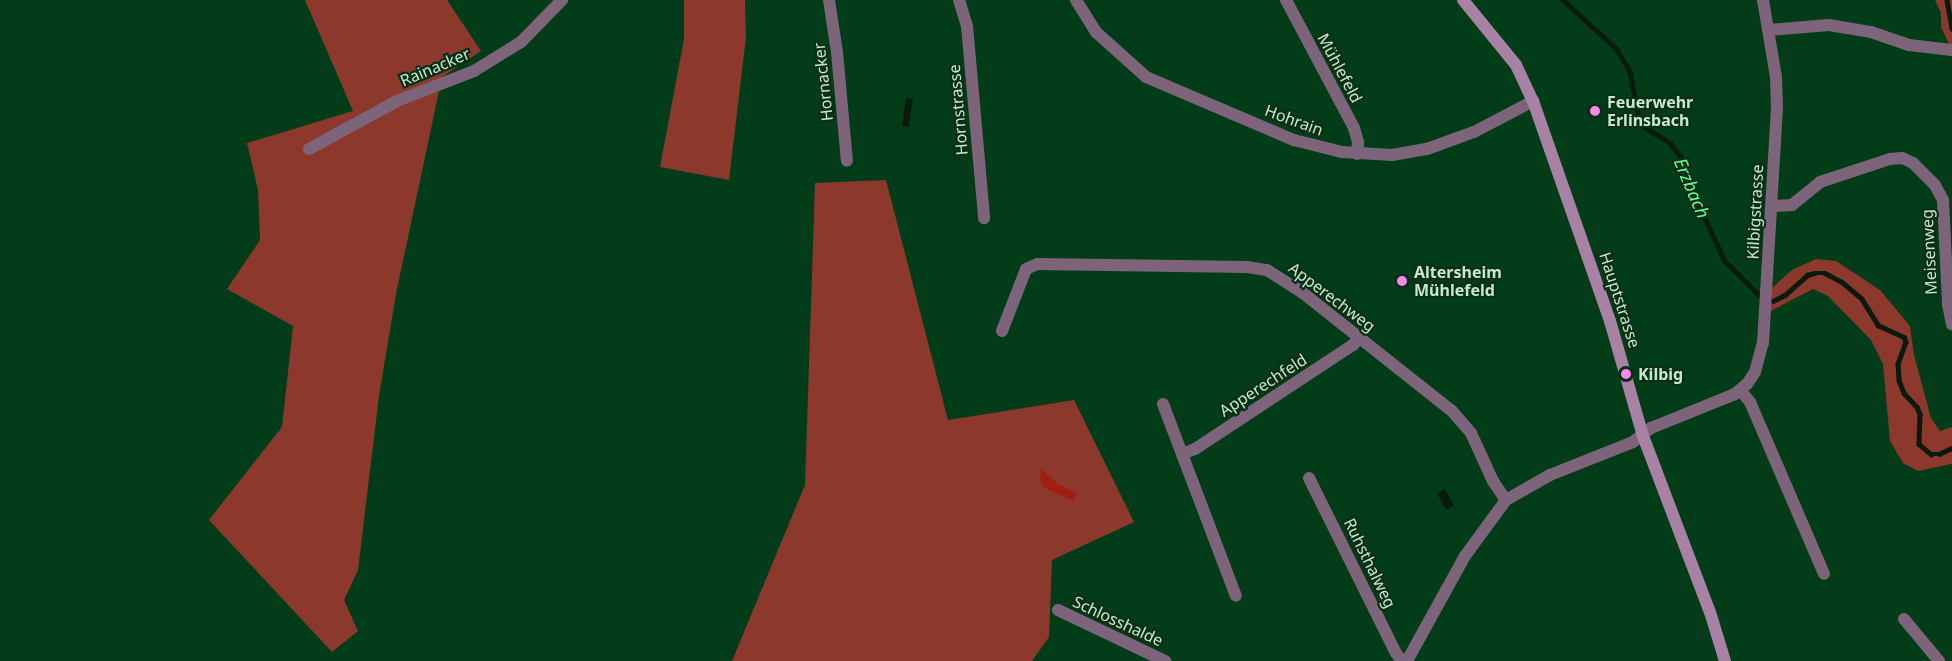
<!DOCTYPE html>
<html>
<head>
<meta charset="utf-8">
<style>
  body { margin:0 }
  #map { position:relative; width:1952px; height:661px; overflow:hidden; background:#033c19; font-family:"Noto Sans",sans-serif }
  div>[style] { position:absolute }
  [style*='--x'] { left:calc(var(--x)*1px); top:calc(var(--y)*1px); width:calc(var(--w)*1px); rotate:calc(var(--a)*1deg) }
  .green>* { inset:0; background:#8c382c }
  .forest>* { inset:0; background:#9f1e0f }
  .water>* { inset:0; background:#0a1b0e; transform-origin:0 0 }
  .stream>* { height:4.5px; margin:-2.25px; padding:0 2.25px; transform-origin:2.25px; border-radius:2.25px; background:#0a1b0e }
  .street>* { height:12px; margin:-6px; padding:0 6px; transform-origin:6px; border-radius:6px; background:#7e647b }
  .secondary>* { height:12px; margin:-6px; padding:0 6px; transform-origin:6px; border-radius:6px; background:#a981a4 }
  .dots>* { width:16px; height:16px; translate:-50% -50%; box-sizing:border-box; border:3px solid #0a2f16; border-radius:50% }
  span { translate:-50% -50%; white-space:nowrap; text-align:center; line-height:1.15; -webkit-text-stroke:4.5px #0a2f16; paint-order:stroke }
  .street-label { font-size:16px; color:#c6e8cc }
  .poi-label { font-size:16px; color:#c6e8cc; font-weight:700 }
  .left { translate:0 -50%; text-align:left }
  .water-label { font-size:18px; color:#64ff94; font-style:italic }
</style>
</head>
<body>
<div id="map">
  <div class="green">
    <i style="clip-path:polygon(305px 0,447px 0,481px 51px,442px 77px,396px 294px,379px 396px,358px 570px,344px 600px,358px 631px,332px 652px,209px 520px,282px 427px,293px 326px,227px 289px,260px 240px,258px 190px,247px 143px,353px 111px)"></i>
    <i style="clip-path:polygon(684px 0,745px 0,746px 37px,729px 180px,660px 167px,684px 39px)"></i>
    <i style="clip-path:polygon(1935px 0,1952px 0,1952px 44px,1949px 44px,1941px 27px,1941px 13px)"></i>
    <i style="clip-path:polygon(886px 180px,948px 420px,1074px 400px,1134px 522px,1052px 560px,1049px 637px,1032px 661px,732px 661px,805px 485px,815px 183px)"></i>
    <i style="clip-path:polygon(1816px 259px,1836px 261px,1880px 290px,1910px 326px,1914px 355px,1931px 418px,1940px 431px,1952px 427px,1952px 464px,1918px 471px,1903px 463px,1890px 441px,1883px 364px,1871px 340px,1828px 296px,1813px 289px,1771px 311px,1772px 288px,1792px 270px)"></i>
  </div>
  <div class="forest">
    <i style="clip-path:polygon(1041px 469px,1059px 485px,1077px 493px,1074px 501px,1043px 487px,1040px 478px)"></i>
  </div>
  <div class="water">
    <i style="left:906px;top:98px;width:7px;height:28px;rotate:8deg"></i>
    <i style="left:1445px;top:489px;width:19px;height:9px;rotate:62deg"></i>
  </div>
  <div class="stream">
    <i style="--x:1563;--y:0;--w:72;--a:42.2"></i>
    <i style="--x:1616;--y:48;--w:27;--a:59"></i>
    <i style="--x:1630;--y:71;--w:54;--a:79.3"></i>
    <i style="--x:1640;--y:124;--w:36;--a:32"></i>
    <i style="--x:1670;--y:143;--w:22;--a:51"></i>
    <i style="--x:1684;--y:160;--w:27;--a:77"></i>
    <i style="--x:1690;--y:186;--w:83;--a:65"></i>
    <i style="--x:1725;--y:261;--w:51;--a:45"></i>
    <i style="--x:1947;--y:0;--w:29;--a:80"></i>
    <i style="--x:1773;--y:301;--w:13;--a:-27"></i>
    <i style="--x:1785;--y:295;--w:30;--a:-42"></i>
    <i style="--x:1807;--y:275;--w:8;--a:-14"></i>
    <i style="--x:1815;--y:273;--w:10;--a:0"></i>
    <i style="--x:1825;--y:273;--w:19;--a:28"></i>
    <i style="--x:1842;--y:282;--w:26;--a:40"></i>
    <i style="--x:1862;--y:299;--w:31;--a:58"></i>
    <i style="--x:1878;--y:325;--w:29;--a:25"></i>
    <i style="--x:1904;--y:337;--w:5;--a:68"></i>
    <i style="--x:1906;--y:342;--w:23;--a:110"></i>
    <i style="--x:1898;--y:364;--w:16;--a:86"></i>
    <i style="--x:1899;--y:380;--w:14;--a:69"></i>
    <i style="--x:1904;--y:393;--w:19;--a:47"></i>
    <i style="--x:1917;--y:407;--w:8;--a:67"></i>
    <i style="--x:1920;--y:414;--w:30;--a:92"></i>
    <i style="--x:1919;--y:444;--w:16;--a:40"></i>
    <i style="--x:1931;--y:454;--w:8;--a:0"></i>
    <i style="--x:1939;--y:454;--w:14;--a:-25"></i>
  </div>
  <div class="street">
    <i style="--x:829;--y:0;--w:53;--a:81.3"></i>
    <i style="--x:837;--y:52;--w:109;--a:84.8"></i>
    <i style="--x:959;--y:0;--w:27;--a:73"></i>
    <i style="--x:967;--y:26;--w:193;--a:84.9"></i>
    <i style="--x:1076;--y:0;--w:38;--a:58"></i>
    <i style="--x:1096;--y:32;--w:67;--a:42"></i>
    <i style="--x:1146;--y:77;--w:161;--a:23.1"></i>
    <i style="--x:1294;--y:140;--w:49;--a:14"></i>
    <i style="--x:1342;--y:152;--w:50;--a:3.4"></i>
    <i style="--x:1392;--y:155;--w:36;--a:-10"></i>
    <i style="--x:1427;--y:149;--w:50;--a:-19.9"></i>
    <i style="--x:1474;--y:132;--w:67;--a:-27.7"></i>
    <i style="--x:1286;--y:0;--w:145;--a:62"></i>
    <i style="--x:1354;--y:128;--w:15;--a:74"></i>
    <i style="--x:1358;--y:142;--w:12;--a:95"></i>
    <i style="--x:1769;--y:30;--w:60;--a:-4.8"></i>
    <i style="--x:1829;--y:25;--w:43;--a:9.5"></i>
    <i style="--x:1871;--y:32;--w:40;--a:18.9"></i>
    <i style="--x:1909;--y:45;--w:43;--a:6.6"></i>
    <i style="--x:309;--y:149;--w:100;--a:-28.6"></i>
    <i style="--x:397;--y:101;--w:83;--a:-21.3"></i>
    <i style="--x:474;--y:71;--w:55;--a:-31.7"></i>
    <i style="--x:521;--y:42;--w:59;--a:-45.7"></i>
    <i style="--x:1773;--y:206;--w:19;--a:-3"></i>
    <i style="--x:1792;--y:205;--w:36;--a:-39"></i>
    <i style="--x:1820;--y:182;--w:74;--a:-18.2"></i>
    <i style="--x:1890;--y:159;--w:12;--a:-5"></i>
    <i style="--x:1902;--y:158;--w:12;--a:24"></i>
    <i style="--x:1913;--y:163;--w:31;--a:45"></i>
    <i style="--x:1935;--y:185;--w:17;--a:62"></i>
    <i style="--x:1943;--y:200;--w:104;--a:87.2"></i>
    <i style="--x:1948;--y:304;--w:21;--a:79"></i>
    <i style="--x:1002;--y:331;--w:66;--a:-68.8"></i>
    <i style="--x:1026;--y:269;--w:12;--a:-24"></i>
    <i style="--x:1037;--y:264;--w:210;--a:0.8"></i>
    <i style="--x:1247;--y:267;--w:20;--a:9"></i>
    <i style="--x:1267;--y:270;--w:43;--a:32.6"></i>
    <i style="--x:1303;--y:293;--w:190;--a:38.4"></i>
    <i style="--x:1452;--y:411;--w:29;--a:49"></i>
    <i style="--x:1471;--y:433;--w:53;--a:65.4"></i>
    <i style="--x:1493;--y:481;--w:23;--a:56"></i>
    <i style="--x:1740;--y:390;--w:16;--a:50"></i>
    <i style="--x:1750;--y:402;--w:187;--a:66.7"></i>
    <i style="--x:1163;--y:404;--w:205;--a:69.2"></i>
    <i style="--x:1182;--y:454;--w:14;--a:-21"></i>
    <i style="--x:1195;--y:449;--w:189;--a:-33.4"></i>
    <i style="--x:1353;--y:345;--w:9;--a:-49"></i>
    <i style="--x:1309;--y:478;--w:195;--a:63.6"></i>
    <i style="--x:1396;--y:653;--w:10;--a:53"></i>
    <i style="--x:1058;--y:610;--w:119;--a:25.5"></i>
    <i style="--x:1904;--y:619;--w:55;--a:50.2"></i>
    <i style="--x:1407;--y:661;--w:120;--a:-61.1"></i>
    <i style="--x:1465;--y:556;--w:69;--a:-53.8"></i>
    <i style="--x:1506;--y:500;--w:51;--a:-29.6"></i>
    <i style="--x:1550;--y:475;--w:89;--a:-21.7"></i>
    <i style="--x:1633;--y:442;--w:23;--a:-38"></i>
    <i style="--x:1651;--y:428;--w:91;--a:-22"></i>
    <i style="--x:1735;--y:394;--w:16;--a:-40"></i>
    <i style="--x:1747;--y:384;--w:14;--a:-56"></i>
    <i style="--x:1755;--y:372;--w:30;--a:-75"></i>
    <i style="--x:1763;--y:343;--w:236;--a:-86.6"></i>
    <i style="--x:1777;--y:107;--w:30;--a:-92"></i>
    <i style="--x:1776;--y:77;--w:78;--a:-99.6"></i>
  </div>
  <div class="secondary">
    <i style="--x:1463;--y:0;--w:84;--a:50.8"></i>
    <i style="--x:1516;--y:65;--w:40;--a:65"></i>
    <i style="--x:1533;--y:101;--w:233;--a:70.7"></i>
    <i style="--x:1610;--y:321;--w:120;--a:74"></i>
    <i style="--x:1643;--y:436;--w:188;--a:69.2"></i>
    <i style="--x:1710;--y:612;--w:51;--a:73"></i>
  </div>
  <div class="dots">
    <i style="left:1595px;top:111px;background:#f788ec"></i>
    <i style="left:1402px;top:281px;background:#f788ec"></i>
    <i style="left:1626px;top:374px;background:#f788ec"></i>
  </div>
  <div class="street-label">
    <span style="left:435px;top:67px;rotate:-23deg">Rainacker</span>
    <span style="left:1340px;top:68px;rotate:62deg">Mühlefeld</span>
    <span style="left:823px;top:82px;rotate:-96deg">Hornacker</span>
    <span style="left:958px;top:110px;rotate:-95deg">Hornstrasse</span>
    <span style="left:1294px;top:120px;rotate:20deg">Hohrain</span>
    <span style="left:1755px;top:212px;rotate:-87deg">Kilbigstrasse</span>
    <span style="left:1929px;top:252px;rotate:-93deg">Meisenweg</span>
    <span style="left:1332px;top:297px;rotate:37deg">Apperechweg</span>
    <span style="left:1620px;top:300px;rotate:72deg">Hauptstrasse</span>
    <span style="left:1263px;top:385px;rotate:-33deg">Apperechfeld</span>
    <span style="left:1370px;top:563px;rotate:64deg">Ruhsthalweg</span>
    <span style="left:1118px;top:621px;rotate:25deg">Schlosshalde</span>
  </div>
  <div class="poi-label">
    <span class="left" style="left:1607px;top:111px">Feuerwehr<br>Erlinsbach</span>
    <span class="left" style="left:1414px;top:281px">Altersheim<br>Mühlefeld</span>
    <span class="left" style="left:1638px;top:374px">Kilbig</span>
  </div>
  <div class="water-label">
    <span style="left:1692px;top:188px;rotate:67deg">Erzbach</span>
  </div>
</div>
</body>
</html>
